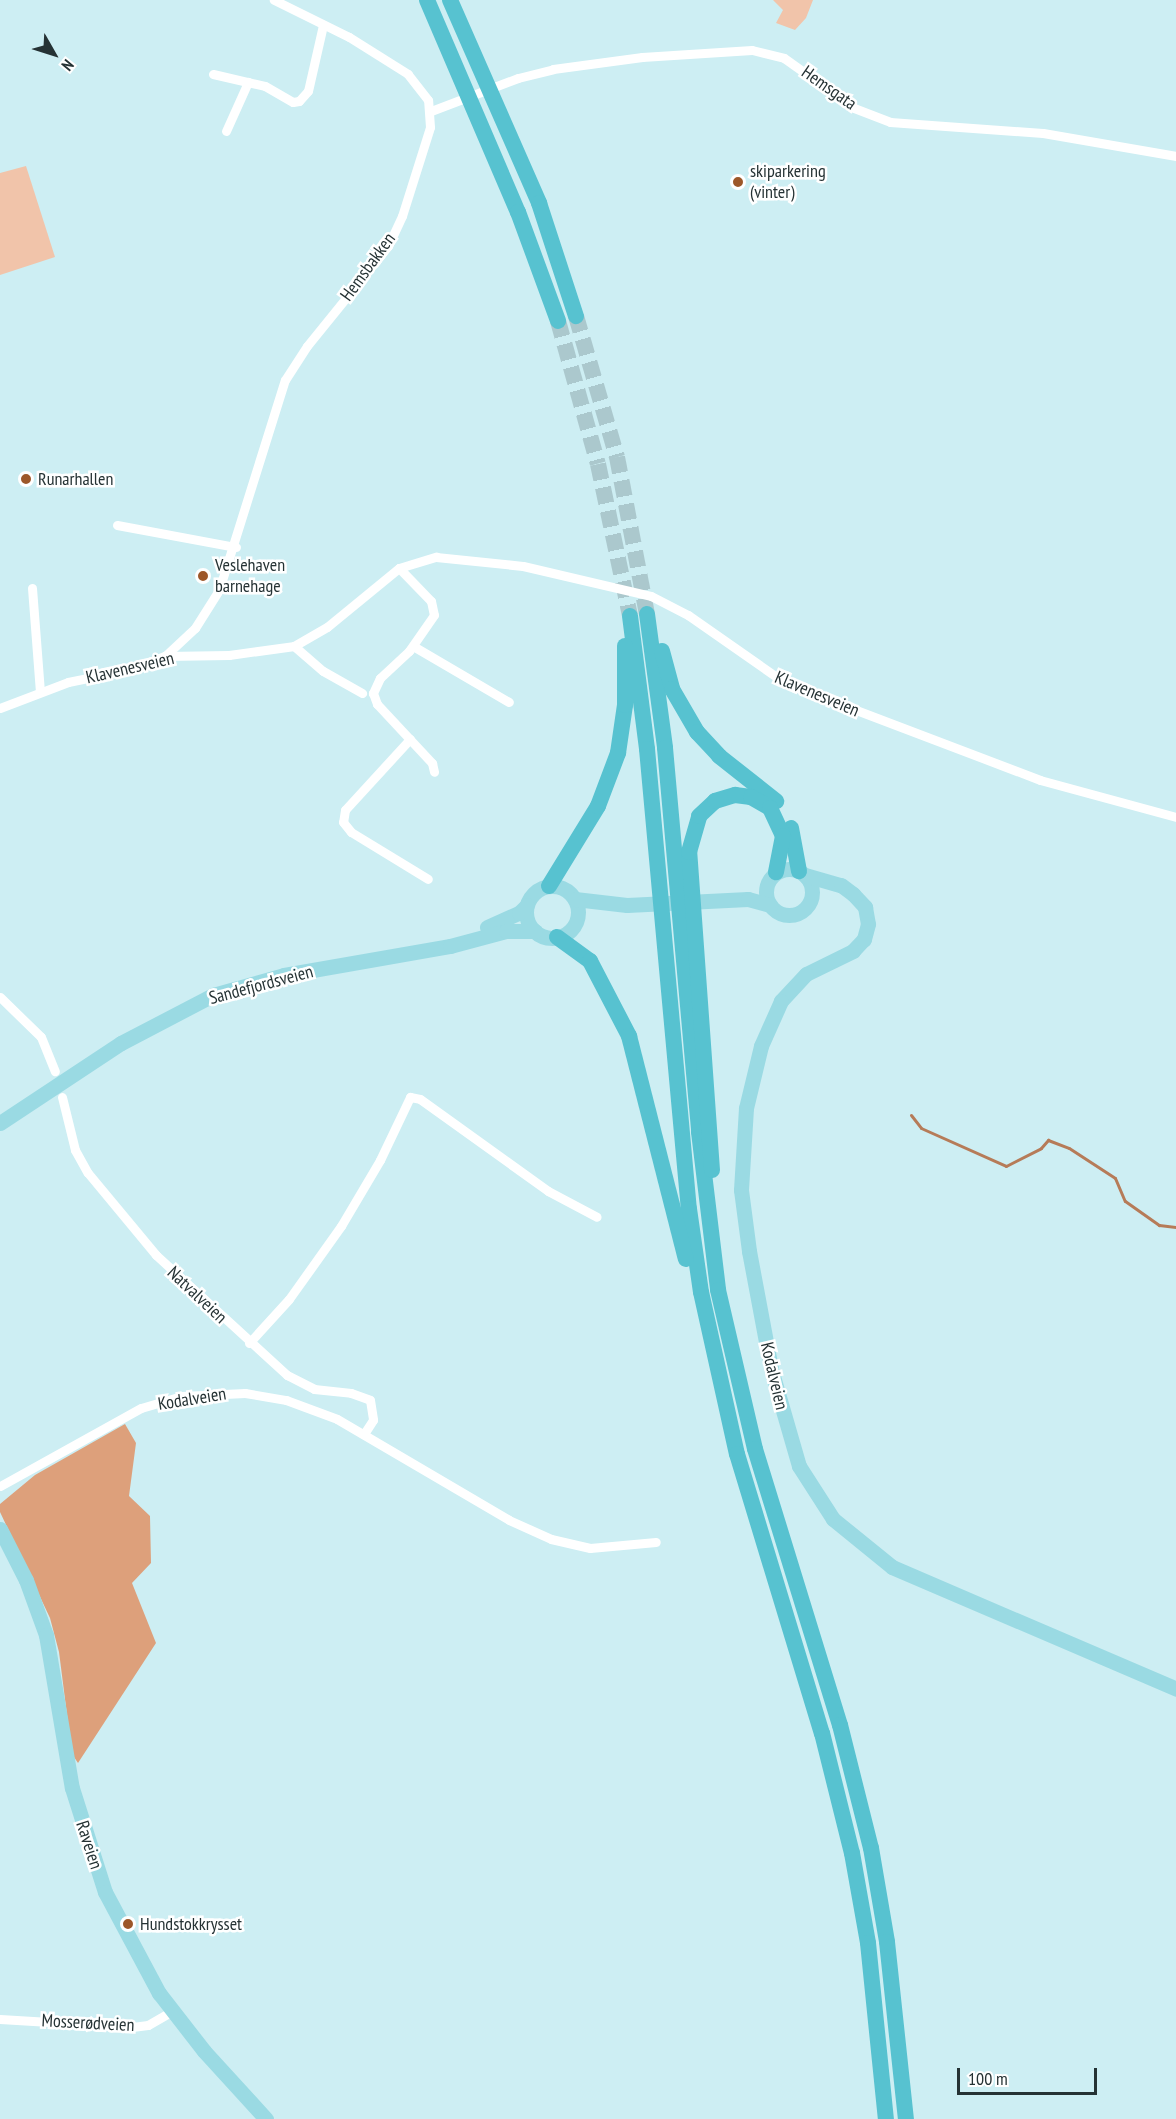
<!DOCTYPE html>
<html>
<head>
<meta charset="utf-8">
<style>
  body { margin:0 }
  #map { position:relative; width:1176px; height:2119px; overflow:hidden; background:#cdeef3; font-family:"PT Sans Narrow",sans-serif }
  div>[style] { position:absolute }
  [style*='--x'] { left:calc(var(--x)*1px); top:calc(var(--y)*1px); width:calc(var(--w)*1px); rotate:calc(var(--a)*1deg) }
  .green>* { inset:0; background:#f1c4aa }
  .forest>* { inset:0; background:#dda07b }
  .stream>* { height:3px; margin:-1.5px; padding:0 1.5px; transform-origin:1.5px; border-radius:1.5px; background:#b67b58 }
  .motorway-tunnel>* { height:16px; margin-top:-8px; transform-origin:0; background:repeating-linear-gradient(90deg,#abc8cd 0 16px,transparent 0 24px) }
  .minor>* { height:9px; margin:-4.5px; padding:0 4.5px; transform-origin:4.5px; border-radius:4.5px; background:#fff }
  .primary>* { height:15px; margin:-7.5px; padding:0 7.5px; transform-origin:7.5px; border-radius:7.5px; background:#9adae3 }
  .primary>.ring { margin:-7.5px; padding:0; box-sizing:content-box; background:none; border:15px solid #9adae3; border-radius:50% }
  .motorway>* { height:16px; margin:-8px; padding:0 8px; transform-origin:8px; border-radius:8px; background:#57c2d0 }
  .dots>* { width:16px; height:16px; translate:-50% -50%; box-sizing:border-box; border:3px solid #fff; border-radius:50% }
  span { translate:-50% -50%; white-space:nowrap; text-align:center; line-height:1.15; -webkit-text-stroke:5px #fff; paint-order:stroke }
  .street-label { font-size:18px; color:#253234 }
  .poi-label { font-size:18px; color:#253234 }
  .left { translate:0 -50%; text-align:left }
  .north { position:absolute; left:24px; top:24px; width:60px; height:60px; -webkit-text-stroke:4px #fff; paint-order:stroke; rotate:129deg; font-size:16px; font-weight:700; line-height:24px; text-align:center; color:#253234 }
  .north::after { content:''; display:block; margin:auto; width:21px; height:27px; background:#253234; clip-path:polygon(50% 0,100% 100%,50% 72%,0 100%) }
  .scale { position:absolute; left:957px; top:2068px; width:140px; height:27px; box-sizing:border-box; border:3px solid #253234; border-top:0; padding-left:8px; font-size:18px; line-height:21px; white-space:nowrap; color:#253234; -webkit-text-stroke:4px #fff; paint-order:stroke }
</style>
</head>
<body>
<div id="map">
  <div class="green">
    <i style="clip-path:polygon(773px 0,813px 0,806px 18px,795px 30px,776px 23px,783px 10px)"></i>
    <i style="clip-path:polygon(26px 166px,55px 257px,0 275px,0 173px)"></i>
  </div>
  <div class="forest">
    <i style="clip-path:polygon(125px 1424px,136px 1443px,129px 1496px,150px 1516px,151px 1563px,132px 1583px,156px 1643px,78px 1763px,72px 1754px,59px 1652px,50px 1618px,0 1512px,0 1504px,35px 1475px)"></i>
  </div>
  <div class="stream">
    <i style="--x:911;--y:1115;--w:16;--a:52"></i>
    <i style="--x:921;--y:1128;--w:93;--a:24.1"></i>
    <i style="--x:1006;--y:1166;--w:39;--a:-27"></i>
    <i style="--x:1041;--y:1148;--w:11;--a:-49"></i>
    <i style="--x:1048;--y:1140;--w:22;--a:21"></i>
    <i style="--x:1069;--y:1148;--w:55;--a:33.1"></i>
    <i style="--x:1115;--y:1178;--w:25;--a:67"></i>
    <i style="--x:1125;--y:1201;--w:42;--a:35.2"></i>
    <i style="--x:1159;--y:1225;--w:17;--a:7"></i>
  </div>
  <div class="motorway-tunnel">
    <i style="--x:576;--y:316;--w:147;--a:73.8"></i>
    <i style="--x:617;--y:457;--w:160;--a:79.2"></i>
    <i style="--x:558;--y:321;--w:148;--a:74.4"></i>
    <i style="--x:598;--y:464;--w:155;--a:78.1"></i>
  </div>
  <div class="minor">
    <i style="--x:213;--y:74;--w:53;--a:13"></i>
    <i style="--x:265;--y:86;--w:32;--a:30"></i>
    <i style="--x:293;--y:102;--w:6;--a:-9"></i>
    <i style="--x:299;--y:101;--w:13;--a:-48"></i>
    <i style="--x:308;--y:91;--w:68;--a:-77.2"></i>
    <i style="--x:431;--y:111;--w:93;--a:-20.8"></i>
    <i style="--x:518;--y:78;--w:36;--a:-14"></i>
    <i style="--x:553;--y:69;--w:90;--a:-7.7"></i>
    <i style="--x:642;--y:57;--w:110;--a:-3.6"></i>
    <i style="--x:752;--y:50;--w:33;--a:14"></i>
    <i style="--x:784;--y:58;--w:86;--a:35.5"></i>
    <i style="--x:854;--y:108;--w:39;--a:21"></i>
    <i style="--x:890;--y:122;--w:153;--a:4.1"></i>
    <i style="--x:1043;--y:133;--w:135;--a:9.8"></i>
    <i style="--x:226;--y:131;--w:54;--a:-65.8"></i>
    <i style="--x:117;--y:525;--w:121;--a:10.5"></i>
    <i style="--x:399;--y:568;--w:46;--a:45.9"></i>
    <i style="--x:431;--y:601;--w:14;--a:78"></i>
    <i style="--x:434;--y:615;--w:44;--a:124.8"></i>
    <i style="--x:409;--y:651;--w:40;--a:137"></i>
    <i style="--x:380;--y:678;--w:17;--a:115"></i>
    <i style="--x:373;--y:693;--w:12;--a:70"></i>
    <i style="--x:377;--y:704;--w:81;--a:47"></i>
    <i style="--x:432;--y:763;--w:9;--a:77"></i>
    <i style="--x:32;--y:588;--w:104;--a:85.6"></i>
    <i style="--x:294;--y:646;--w:38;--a:41"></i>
    <i style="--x:323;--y:671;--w:45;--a:29.4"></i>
    <i style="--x:413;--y:646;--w:111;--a:30.3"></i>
    <i style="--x:165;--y:656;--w:41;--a:-43"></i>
    <i style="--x:195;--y:628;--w:45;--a:-57.7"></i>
    <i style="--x:219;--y:590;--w:220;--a:-72.6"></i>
    <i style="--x:285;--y:380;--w:40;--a:-57.1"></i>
    <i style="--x:307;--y:346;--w:129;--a:-51"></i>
    <i style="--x:388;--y:246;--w:33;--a:-65"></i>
    <i style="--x:402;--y:216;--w:93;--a:-72.5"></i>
    <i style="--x:430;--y:127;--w:27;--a:-94"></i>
    <i style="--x:428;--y:100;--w:33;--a:-128"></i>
    <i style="--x:408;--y:74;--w:70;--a:-147.9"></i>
    <i style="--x:349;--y:37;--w:84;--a:-153.7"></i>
    <i style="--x:0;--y:708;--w:73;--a:-20.9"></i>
    <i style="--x:68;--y:682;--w:65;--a:-11.5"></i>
    <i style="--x:132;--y:669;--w:35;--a:-22"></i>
    <i style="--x:165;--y:656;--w:64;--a:-0.9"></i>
    <i style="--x:229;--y:655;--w:66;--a:-7.9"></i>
    <i style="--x:294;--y:646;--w:38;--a:-30"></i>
    <i style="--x:327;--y:627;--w:93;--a:-39.3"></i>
    <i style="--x:399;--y:568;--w:39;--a:-17"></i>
    <i style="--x:436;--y:557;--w:87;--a:5.9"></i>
    <i style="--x:523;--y:566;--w:131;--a:13.2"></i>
    <i style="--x:651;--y:596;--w:42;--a:27.2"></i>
    <i style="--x:688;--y:615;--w:118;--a:35"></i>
    <i style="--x:785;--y:683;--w:273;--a:20.8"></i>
    <i style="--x:1040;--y:780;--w:141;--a:15.2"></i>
    <i style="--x:410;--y:739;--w:96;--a:132.5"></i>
    <i style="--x:345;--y:810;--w:12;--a:99"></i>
    <i style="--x:343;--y:822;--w:13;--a:51"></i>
    <i style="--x:351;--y:832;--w:90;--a:31.4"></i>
    <i style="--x:0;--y:997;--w:57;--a:44.3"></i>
    <i style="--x:41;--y:1037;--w:37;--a:68"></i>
    <i style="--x:62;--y:1097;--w:55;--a:76.2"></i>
    <i style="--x:75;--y:1150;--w:26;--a:61"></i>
    <i style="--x:88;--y:1173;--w:107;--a:50.3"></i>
    <i style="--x:156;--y:1255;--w:178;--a:42.5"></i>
    <i style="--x:287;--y:1375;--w:30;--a:27"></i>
    <i style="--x:314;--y:1389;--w:37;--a:6"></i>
    <i style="--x:351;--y:1393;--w:20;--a:20"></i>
    <i style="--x:370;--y:1400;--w:20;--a:81"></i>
    <i style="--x:373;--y:1420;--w:17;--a:123"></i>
    <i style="--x:249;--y:1343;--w:59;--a:-47.7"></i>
    <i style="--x:289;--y:1299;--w:90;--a:-54.5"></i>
    <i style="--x:341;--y:1226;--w:77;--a:-59.4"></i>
    <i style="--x:380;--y:1160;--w:70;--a:-64.5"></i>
    <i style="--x:410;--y:1097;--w:10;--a:11"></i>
    <i style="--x:420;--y:1099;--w:158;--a:35.7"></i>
    <i style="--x:548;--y:1191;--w:55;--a:28"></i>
    <i style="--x:0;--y:1486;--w:161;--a:-29"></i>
    <i style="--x:141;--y:1408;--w:43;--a:-16.3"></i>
    <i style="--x:182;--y:1396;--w:63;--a:-2.7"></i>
    <i style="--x:245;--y:1393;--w:42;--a:9.7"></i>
    <i style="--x:286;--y:1400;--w:54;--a:20.4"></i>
    <i style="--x:337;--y:1419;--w:199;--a:30.4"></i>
    <i style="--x:509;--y:1520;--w:46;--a:24.3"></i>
    <i style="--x:551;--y:1539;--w:40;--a:13"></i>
    <i style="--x:590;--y:1548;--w:66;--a:-5.2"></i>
    <i style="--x:0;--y:2019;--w:132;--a:3.5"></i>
    <i style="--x:132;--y:2027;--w:16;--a:-7"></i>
    <i style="--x:148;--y:2025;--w:28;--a:-30"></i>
  </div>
  <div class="primary">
    <i class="ring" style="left:766px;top:869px;width:31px;height:31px"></i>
    <i style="--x:805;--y:875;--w:37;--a:16"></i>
    <i style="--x:841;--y:885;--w:15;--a:37"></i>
    <i style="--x:853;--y:894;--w:18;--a:47"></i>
    <i style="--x:865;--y:907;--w:17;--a:80"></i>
    <i style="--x:868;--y:924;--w:16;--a:105"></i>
    <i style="--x:864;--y:939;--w:16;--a:133"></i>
    <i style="--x:853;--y:951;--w:52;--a:153.9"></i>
    <i style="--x:806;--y:974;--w:37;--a:133"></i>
    <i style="--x:781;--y:1001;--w:49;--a:114"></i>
    <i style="--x:761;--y:1046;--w:64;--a:103.6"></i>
    <i style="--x:746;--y:1108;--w:82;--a:93.5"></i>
    <i style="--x:741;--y:1190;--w:62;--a:82.5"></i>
    <i style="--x:749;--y:1251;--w:120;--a:79.4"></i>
    <i style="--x:771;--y:1369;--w:101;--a:73.9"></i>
    <i style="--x:799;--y:1466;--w:63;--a:57.3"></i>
    <i style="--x:833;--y:1519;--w:76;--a:39.1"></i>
    <i style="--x:892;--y:1567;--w:309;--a:23.2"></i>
    <i class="ring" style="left:526px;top:886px;width:37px;height:37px"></i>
    <i style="--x:575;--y:899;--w:52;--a:6.6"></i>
    <i style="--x:627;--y:905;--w:121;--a:-2.8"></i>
    <i style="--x:748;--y:899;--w:23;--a:15"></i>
    <i style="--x:487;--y:927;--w:35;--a:-24"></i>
    <i style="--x:519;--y:913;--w:11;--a:-45"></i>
    <i style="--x:0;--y:1123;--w:145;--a:-33.5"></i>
    <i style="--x:121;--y:1043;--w:104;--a:-27.6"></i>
    <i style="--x:213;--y:995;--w:74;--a:-15.7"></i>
    <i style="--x:284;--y:975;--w:169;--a:-9.9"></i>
    <i style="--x:450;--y:946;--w:58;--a:-15"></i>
    <i style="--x:506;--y:931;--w:29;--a:0"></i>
    <i style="--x:0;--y:1529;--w:57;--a:63"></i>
    <i style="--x:26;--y:1580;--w:59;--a:70"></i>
    <i style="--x:46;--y:1635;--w:155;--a:80.4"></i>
    <i style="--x:72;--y:1788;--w:109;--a:72.4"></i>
    <i style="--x:105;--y:1892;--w:115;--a:61.9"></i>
    <i style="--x:159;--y:1993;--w:73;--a:52.2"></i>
    <i style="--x:204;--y:2051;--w:92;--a:47.6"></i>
  </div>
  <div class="motorway">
    <i style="--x:427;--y:0;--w:231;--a:66.8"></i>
    <i style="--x:518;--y:212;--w:116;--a:69.8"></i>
    <i style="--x:450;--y:0;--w:222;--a:66.3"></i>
    <i style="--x:539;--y:203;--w:119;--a:71.9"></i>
    <i style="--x:647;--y:614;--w:135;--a:82.3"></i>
    <i style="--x:665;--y:748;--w:386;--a:84.9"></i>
    <i style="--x:699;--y:1132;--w:159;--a:83.1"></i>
    <i style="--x:718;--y:1290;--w:163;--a:76.9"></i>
    <i style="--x:755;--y:1449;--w:289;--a:72.9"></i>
    <i style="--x:840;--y:1725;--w:127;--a:75.9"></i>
    <i style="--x:871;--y:1848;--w:95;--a:80.3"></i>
    <i style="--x:887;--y:1942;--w:178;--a:83.9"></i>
    <i style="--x:630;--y:616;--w:134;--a:82.7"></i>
    <i style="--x:647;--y:749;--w:462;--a:84.8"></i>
    <i style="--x:689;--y:1209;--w:84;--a:81.8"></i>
    <i style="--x:701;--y:1292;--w:166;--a:77.5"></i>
    <i style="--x:737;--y:1454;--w:292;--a:73.1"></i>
    <i style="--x:822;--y:1733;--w:124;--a:76"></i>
    <i style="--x:852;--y:1853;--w:91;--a:79.9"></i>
    <i style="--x:868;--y:1943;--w:177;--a:84.2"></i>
    <i style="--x:662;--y:651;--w:39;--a:75"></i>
    <i style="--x:672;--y:689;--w:50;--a:59.8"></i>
    <i style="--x:697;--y:732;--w:33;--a:47"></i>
    <i style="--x:719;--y:756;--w:73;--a:38.3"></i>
    <i style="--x:791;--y:828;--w:44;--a:79.5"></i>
    <i style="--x:549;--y:886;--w:94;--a:-58.5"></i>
    <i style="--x:598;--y:806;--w:57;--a:-69.3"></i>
    <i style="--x:618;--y:753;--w:49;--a:-81.7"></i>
    <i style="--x:625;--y:705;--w:59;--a:-90"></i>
    <i style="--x:557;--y:937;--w:41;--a:36"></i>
    <i style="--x:590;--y:961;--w:85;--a:62.5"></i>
    <i style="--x:629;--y:1036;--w:230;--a:75.7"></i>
    <i style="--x:712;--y:1170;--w:319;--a:-94.1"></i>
    <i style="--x:689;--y:852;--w:37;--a:-74"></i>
    <i style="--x:699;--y:816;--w:22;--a:-43"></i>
    <i style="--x:715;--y:801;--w:21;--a:-17"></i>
    <i style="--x:735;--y:795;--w:16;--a:7"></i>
    <i style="--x:751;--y:797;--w:22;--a:30"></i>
    <i style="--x:770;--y:808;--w:31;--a:65"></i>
    <i style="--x:783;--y:836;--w:37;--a:101"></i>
  </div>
  <div class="dots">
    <i style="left:738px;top:182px;background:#9c5729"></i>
    <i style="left:26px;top:479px;background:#9c5729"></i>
    <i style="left:203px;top:576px;background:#9c5729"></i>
    <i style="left:128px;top:1924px;background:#9c5729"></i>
  </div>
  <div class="street-label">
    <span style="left:829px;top:88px;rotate:35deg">Hemsgata</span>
    <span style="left:368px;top:267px;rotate:-54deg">Hemsbakken</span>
    <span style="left:130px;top:668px;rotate:-13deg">Klavenesveien</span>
    <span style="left:817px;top:694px;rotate:23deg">Klavenesveien</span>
    <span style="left:261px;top:985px;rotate:-15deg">Sandefjordsveien</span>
    <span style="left:197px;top:1295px;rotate:43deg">Natvalveien</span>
    <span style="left:774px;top:1376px;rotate:77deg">Kodalveien</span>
    <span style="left:192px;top:1399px;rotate:-9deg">Kodalveien</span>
    <span style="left:89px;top:1845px;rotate:72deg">Raveien</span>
    <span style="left:88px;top:2023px;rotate:3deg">Mosserødveien</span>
  </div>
  <div class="poi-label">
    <span class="left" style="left:750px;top:182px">skiparkering<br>(vinter)</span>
    <span class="left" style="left:38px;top:479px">Runarhallen</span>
    <span class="left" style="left:215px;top:576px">Veslehaven<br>barnehage</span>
    <span class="left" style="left:140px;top:1924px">Hundstokkrysset</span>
  </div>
  <div class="north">N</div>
  <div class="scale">100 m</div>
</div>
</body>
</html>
